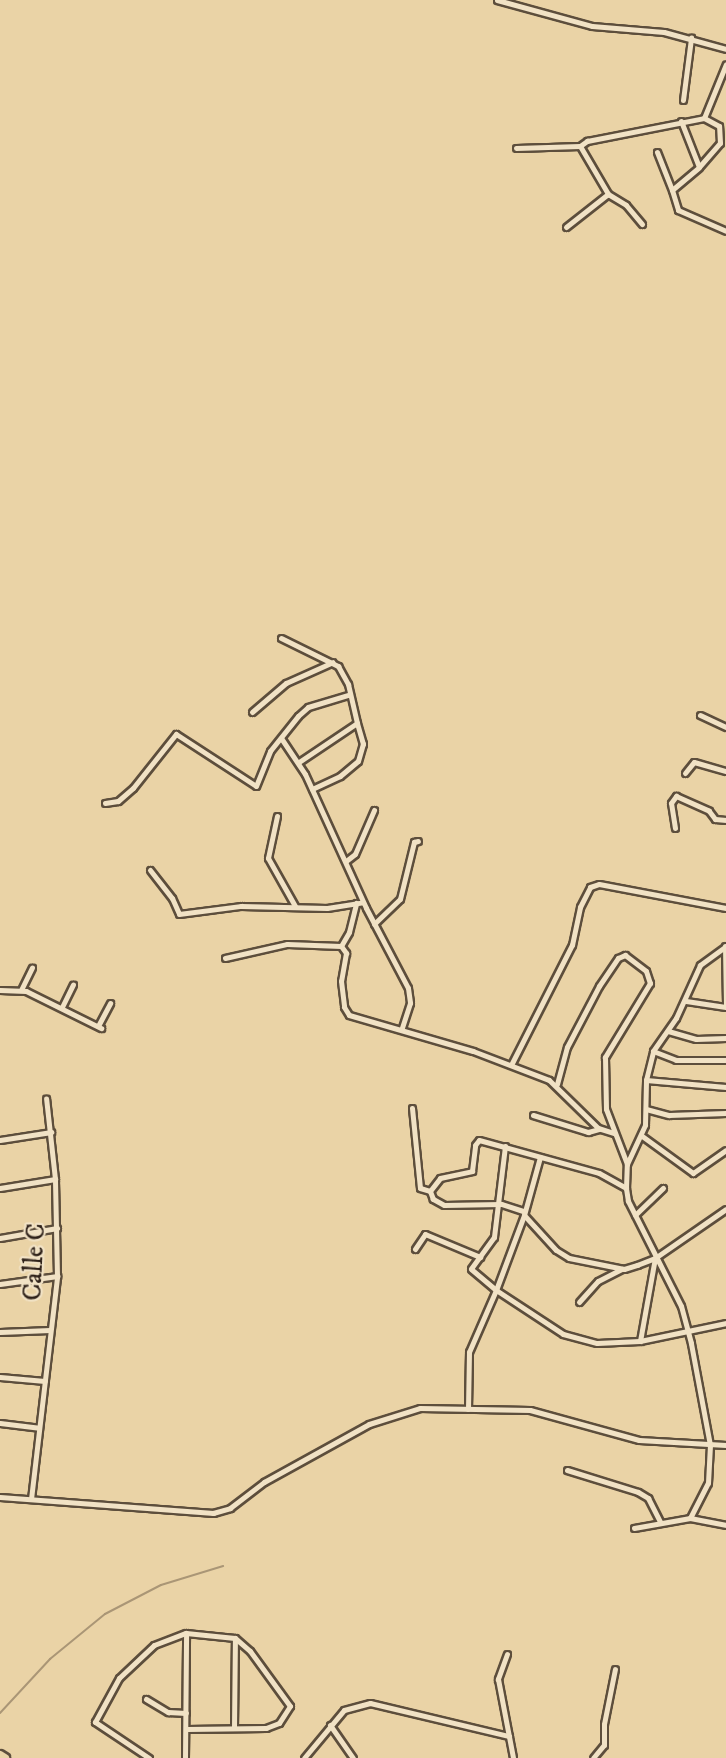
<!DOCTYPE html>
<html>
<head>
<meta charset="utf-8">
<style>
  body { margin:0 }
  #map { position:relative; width:726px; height:1758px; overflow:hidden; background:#ead3a6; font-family:"IM FELL DW Pica",serif }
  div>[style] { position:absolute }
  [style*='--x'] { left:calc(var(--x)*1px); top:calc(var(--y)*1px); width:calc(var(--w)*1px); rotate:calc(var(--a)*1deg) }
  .stream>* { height:2px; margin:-1px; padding:0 1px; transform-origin:1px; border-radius:1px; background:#aa9676 }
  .roads { filter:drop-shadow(2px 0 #5d4e3c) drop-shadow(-2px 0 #5d4e3c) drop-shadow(0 2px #5d4e3c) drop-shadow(0 -2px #5d4e3c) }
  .street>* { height:5px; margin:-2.5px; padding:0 2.5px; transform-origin:2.5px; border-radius:2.5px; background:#f1e2c5 }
  .primary>* { height:8px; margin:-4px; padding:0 4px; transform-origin:4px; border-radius:4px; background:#ead3a6 }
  span { translate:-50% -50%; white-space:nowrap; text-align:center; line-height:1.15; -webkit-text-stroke:4.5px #f1e2c5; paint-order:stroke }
  .street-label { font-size:26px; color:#2e2119 }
</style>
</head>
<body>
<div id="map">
  <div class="stream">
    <i style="--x:0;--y:1713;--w:74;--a:-47.2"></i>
    <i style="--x:50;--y:1659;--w:71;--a:-39.3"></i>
    <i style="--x:105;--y:1614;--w:63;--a:-27.4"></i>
    <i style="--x:161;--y:1585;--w:65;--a:-17"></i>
  </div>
  <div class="roads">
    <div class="street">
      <i style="--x:497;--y:0;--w:98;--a:15.3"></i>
      <i style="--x:592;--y:26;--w:72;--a:4.8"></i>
      <i style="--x:664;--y:32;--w:64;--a:15.3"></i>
      <i style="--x:683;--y:100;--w:63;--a:-82.6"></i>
      <i style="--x:681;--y:121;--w:49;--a:68.6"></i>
      <i style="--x:699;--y:167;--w:32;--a:-49"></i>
      <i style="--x:720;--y:143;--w:17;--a:-93"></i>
      <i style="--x:719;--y:126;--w:17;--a:-152"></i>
      <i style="--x:580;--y:146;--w:56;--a:59.7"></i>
      <i style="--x:608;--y:194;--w:21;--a:31"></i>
      <i style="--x:626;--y:205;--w:25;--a:50"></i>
      <i style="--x:516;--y:148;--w:64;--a:-1.8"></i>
      <i style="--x:580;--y:146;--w:9;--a:-36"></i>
      <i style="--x:587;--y:141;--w:119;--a:-11.1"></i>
      <i style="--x:704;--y:118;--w:58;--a:-67.8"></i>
      <i style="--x:657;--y:152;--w:41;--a:68.5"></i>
      <i style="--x:672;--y:190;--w:35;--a:-40"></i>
      <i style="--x:672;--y:190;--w:21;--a:73"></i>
      <i style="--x:678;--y:210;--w:52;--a:23.6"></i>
      <i style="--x:566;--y:227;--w:53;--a:-38.2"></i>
      <i style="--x:281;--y:638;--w:64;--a:26.2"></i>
      <i style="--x:338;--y:666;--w:21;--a:61"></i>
      <i style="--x:348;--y:684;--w:40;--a:77"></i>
      <i style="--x:357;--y:723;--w:70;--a:146.1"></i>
      <i style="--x:252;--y:712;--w:45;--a:-40.5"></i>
      <i style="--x:286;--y:683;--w:51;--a:-24.1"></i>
      <i style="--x:700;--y:715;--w:29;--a:25"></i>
      <i style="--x:281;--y:738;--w:43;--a:56.3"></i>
      <i style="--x:305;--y:774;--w:147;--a:65.5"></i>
      <i style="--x:366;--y:908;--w:90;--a:62.3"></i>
      <i style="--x:408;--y:988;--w:15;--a:82"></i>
      <i style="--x:410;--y:1003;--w:26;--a:108"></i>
      <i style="--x:685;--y:773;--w:14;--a:-51"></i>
      <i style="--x:694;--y:762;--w:33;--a:16"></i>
      <i style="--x:312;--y:789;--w:31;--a:-25"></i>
      <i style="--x:340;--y:776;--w:23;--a:-40"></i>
      <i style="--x:358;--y:761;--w:18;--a:-74"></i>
      <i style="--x:363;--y:744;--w:22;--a:-106"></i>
      <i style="--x:105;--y:803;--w:13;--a:-9"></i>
      <i style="--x:118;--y:801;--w:20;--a:-41"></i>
      <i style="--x:133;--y:788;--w:69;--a:-51.5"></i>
      <i style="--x:176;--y:734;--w:95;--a:33"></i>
      <i style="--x:256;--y:786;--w:38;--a:-68"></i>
      <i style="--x:270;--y:751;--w:45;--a:-51.3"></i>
      <i style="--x:298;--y:716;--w:13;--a:-42"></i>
      <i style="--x:308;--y:707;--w:42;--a:-16.7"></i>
      <i style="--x:277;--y:816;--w:43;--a:102.1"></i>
      <i style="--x:268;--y:858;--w:55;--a:60.6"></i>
      <i style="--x:675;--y:828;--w:25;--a:-99"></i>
      <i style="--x:671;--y:803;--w:9;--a:-54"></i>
      <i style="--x:676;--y:796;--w:36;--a:24"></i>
      <i style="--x:709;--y:811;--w:10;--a:53"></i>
      <i style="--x:715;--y:819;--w:11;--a:5"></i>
      <i style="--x:346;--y:861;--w:11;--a:-38"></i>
      <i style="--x:355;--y:854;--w:48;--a:-66.6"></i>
      <i style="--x:150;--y:870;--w:36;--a:52"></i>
      <i style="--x:172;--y:898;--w:17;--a:66"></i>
      <i style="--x:179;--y:914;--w:63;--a:-7.4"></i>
      <i style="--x:241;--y:906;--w:86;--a:1.3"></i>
      <i style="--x:327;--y:908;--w:36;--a:-9"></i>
      <i style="--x:374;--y:924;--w:36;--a:-44"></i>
      <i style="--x:400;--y:899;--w:59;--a:-76.2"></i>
      <i style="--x:414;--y:842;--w:4;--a:-14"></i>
      <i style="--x:341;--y:946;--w:9;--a:54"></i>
      <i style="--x:346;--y:953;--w:28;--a:100"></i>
      <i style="--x:341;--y:981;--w:26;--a:83"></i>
      <i style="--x:344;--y:1007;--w:9;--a:58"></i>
      <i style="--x:349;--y:1015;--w:129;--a:16.2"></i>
      <i style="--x:473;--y:1051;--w:81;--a:20.9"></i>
      <i style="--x:549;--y:1080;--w:69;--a:44.4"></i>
      <i style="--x:598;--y:1128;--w:16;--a:18"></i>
      <i style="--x:725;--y:946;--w:59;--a:89"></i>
      <i style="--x:225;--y:958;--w:64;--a:-12.7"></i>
      <i style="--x:287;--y:944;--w:54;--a:2.1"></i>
      <i style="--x:341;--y:946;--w:16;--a:-60"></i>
      <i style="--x:349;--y:932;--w:30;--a:-76"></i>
      <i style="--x:0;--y:990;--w:26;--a:2"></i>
      <i style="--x:26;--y:991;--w:84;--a:26.3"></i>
      <i style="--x:21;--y:990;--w:25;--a:-64"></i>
      <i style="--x:686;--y:1001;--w:40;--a:8.5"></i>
      <i style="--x:62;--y:1007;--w:25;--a:-64"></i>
      <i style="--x:98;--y:1026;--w:26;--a:-62"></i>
      <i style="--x:668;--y:1031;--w:29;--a:16"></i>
      <i style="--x:696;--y:1039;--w:30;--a:-2"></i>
      <i style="--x:653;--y:1051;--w:25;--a:21"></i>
      <i style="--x:676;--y:1060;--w:50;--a:0"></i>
      <i style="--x:511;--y:1065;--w:135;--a:-63.1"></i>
      <i style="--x:572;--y:945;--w:39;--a:-78"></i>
      <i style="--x:580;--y:907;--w:22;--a:-63"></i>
      <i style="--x:590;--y:887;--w:9;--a:-18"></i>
      <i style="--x:599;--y:884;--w:129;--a:10.7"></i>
      <i style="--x:646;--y:1080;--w:80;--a:5"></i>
      <i style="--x:557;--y:1084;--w:38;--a:-75"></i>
      <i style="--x:567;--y:1047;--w:69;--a:-62.3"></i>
      <i style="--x:599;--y:986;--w:34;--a:-56"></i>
      <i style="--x:618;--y:958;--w:8;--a:-23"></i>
      <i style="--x:625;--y:955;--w:26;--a:37"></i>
      <i style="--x:646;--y:971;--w:13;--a:72"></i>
      <i style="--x:650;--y:983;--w:87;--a:121.3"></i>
      <i style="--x:605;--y:1057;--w:52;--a:88.9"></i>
      <i style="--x:606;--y:1109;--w:59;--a:69.1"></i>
      <i style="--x:412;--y:1108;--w:80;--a:84.3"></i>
      <i style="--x:420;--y:1188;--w:10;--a:17"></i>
      <i style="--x:646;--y:1109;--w:24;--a:15"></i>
      <i style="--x:669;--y:1115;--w:57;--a:-2"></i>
      <i style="--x:533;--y:1115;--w:58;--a:17.2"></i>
      <i style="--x:588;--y:1132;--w:11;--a:-15"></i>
      <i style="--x:642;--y:1136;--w:63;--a:36"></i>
      <i style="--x:693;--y:1173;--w:40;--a:-34.9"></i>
      <i style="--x:0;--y:1140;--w:52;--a:-8.9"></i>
      <i style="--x:505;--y:1146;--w:92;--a:96.9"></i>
      <i style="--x:494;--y:1237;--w:39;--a:126"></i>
      <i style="--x:471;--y:1269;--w:33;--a:40"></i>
      <i style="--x:496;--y:1290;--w:80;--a:-69.5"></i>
      <i style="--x:540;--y:1157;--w:60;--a:105.4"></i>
      <i style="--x:524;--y:1215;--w:47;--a:47.6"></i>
      <i style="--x:556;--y:1250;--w:15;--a:32"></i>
      <i style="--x:569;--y:1258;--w:56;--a:11.3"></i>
      <i style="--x:624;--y:1269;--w:14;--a:-17"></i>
      <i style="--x:637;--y:1265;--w:19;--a:-21"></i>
      <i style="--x:655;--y:1258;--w:86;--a:-34.6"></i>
      <i style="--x:0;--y:1188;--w:56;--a:-9.3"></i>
      <i style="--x:523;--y:1211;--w:23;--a:-162"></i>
      <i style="--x:501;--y:1204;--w:57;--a:179"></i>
      <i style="--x:444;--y:1205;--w:13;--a:-151"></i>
      <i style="--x:433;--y:1199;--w:9;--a:-111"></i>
      <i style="--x:430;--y:1191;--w:16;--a:-52"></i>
      <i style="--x:440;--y:1178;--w:33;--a:-12"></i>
      <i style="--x:472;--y:1171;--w:26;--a:-83"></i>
      <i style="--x:475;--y:1145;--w:6;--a:-51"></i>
      <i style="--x:479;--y:1140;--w:124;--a:15.4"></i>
      <i style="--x:599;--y:1173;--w:31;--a:29"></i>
      <i style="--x:635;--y:1215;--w:39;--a:-44"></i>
      <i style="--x:0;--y:1238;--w:58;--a:-10"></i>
      <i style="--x:415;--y:1249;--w:18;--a:-56"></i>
      <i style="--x:425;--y:1234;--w:60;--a:22.7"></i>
      <i style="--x:0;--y:1284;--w:58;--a:-8"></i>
      <i style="--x:579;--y:1302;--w:28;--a:-48"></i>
      <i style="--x:598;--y:1281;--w:27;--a:-27"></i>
      <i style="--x:0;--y:1332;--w:50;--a:-2.3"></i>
      <i style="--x:640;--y:1341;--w:84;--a:-79.8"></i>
      <i style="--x:0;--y:1377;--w:45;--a:5.1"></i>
      <i style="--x:468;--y:1409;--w:57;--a:-89"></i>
      <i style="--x:469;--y:1352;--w:68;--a:-66.5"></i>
      <i style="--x:496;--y:1290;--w:80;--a:33.3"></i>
      <i style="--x:563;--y:1334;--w:35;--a:15"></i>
      <i style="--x:597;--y:1343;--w:43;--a:-2.7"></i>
      <i style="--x:640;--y:1341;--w:88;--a:-11.8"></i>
      <i style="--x:0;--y:1423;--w:39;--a:7"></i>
      <i style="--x:567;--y:1470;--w:74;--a:17.2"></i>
      <i style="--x:638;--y:1492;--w:12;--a:31"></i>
      <i style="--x:648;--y:1498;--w:27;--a:63"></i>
      <i style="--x:0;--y:1497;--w:214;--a:4.3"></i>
      <i style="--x:213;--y:1513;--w:18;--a:-16"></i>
      <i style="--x:230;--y:1508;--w:43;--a:-37.4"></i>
      <i style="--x:264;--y:1482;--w:120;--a:-28.9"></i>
      <i style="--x:369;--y:1424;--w:53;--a:-17.4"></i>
      <i style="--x:420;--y:1408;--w:110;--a:1"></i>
      <i style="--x:530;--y:1410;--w:113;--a:15.4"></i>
      <i style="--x:639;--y:1440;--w:87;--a:3.3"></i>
      <i style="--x:31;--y:1499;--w:225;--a:-83.3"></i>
      <i style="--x:57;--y:1276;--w:97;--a:-91.2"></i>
      <i style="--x:55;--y:1179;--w:81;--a:-96.3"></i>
      <i style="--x:690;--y:1518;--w:37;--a:11"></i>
      <i style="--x:634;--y:1528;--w:57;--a:-10.1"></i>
      <i style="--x:690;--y:1518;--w:39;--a:-63"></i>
      <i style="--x:708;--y:1483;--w:38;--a:-87"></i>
      <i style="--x:710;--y:1445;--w:104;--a:-100.6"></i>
      <i style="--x:691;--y:1343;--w:38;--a:-105"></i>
      <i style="--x:681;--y:1306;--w:118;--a:-116.8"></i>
      <i style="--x:628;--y:1201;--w:13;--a:-99"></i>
      <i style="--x:626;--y:1188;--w:24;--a:-88"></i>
      <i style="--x:627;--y:1164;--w:43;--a:-65.2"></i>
      <i style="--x:645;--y:1125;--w:45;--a:-88.7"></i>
      <i style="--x:646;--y:1080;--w:30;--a:-76"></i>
      <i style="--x:653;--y:1051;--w:40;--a:-55.1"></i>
      <i style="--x:676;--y:1018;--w:58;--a:-65.6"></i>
      <i style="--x:700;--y:965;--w:32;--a:-36"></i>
      <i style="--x:507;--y:1654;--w:27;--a:110"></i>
      <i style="--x:498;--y:1679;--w:80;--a:79.2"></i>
      <i style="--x:146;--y:1699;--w:26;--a:31"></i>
      <i style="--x:168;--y:1712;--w:18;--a:3"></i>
      <i style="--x:330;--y:1725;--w:40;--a:55.1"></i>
      <i style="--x:234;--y:1728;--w:90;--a:-89.4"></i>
      <i style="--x:149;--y:1758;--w:65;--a:-146.3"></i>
      <i style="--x:95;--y:1722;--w:50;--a:-61.4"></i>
      <i style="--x:119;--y:1678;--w:48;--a:-43.3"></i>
      <i style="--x:154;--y:1645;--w:34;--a:-21"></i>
      <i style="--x:186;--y:1633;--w:49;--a:5.8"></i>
      <i style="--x:235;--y:1638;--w:20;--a:41"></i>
      <i style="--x:250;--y:1651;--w:68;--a:54"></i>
      <i style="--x:290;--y:1706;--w:20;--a:123"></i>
      <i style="--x:279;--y:1723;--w:14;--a:159"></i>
      <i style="--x:266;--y:1728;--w:79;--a:179.3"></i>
      <i style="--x:185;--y:1758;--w:125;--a:-89.5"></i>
      <i style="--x:304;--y:1758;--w:62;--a:-50.2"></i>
      <i style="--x:344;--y:1710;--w:27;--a:-15"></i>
      <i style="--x:370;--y:1703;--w:143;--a:13.4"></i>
      <i style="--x:593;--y:1758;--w:17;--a:-50"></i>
      <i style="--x:604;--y:1745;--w:21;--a:-90"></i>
      <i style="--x:604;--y:1724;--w:56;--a:-78.7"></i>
    </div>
    <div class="primary">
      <i style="--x:0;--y:1755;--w:6;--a:31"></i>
    </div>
  </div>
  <div class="street-label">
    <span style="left:35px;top:1262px;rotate:-87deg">Calle C</span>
  </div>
</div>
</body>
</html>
